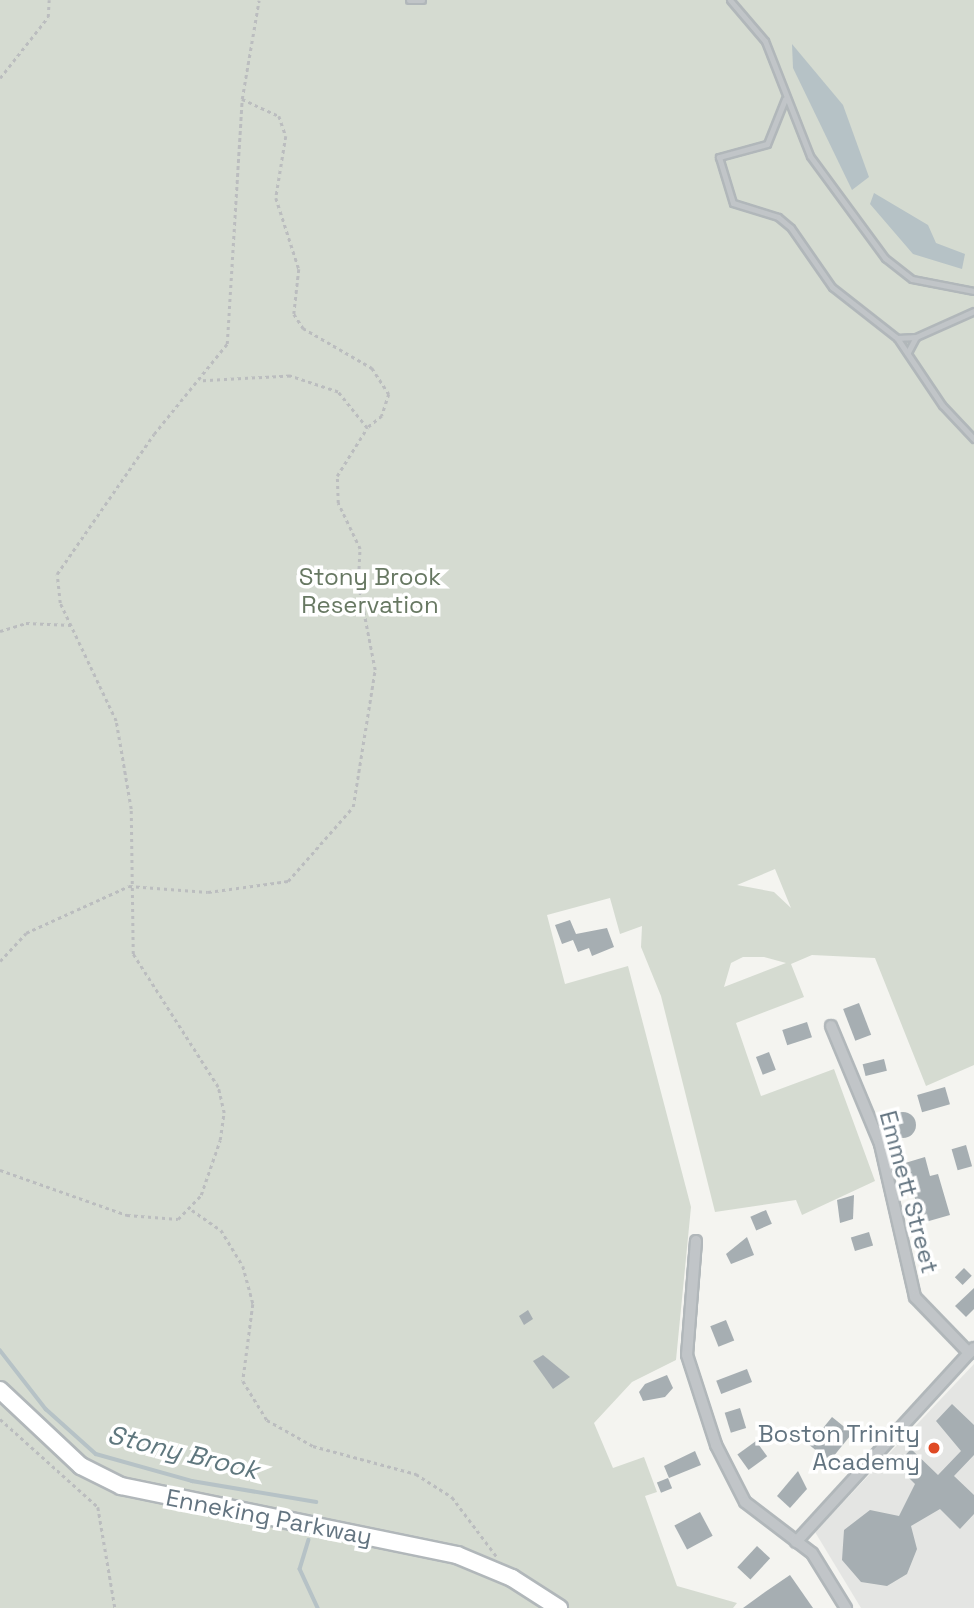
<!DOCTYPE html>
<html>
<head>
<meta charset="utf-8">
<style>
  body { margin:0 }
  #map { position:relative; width:974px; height:1608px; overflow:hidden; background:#f4f4f0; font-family:"Space Grotesk",sans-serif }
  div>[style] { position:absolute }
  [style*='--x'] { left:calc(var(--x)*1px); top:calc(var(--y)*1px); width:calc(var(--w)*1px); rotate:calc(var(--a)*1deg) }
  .built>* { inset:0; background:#e4e5e3 }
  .green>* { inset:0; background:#d5dbd1 }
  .water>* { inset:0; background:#b6c2c6 }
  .stream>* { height:3.5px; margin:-1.75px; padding:0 1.75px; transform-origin:1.75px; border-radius:1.75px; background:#b6c2c6 }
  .building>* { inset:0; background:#a6aeb2; transform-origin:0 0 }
  .round { border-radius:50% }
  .path>* { height:2.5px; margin-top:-1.25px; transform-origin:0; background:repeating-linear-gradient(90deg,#bbbdbf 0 3.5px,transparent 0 7px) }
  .roads { filter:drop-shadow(2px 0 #b1b7ba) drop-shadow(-2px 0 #b1b7ba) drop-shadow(0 2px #b1b7ba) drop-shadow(0 -2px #b1b7ba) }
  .service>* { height:5px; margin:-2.5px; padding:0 2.5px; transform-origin:2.5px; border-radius:2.5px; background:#c1c5c8 }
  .minor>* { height:10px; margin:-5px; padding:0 5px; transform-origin:5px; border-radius:5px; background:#c1c5c8 }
  .secondary>* { height:16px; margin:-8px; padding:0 8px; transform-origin:8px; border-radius:8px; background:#fff }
  .dots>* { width:19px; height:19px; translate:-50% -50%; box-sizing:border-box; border:4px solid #fff; border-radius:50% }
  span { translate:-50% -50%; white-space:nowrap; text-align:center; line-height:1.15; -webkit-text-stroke:7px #fff; paint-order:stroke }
  .park-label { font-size:24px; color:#677862 }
  .street-label { font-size:24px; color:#637480 }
  .poi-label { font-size:24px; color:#637480 }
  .right { translate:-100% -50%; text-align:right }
  .water-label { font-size:26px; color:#5f777e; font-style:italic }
</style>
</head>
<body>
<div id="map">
  <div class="built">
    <i style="clip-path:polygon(974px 1364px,974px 1608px,861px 1608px,815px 1532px)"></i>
  </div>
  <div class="green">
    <i style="clip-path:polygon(evenodd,0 0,974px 0,974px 1065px,926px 1086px,875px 958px,812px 955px,791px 964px,804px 997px,736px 1023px,761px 1096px,834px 1069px,875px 1181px,802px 1215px,796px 1200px,715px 1212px,661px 996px,641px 947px,642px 926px,620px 934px,610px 898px,547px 915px,565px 984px,628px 966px,691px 1207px,676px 1360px,632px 1382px,594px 1423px,613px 1468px,644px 1457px,657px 1492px,645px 1496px,677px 1586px,737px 1603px,733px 1608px,0 1608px,0 0,775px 869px,791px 908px,774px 892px,737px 885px,775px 869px,0 0,743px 957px,764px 957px,786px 963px,724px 987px,731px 963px,743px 957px)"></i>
  </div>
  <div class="water">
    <i style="clip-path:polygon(792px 44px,843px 105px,869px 177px,852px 190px,793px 68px)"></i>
    <i style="clip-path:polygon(874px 193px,928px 225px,936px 243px,965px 254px,962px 269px,913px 254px,870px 204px)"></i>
  </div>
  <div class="stream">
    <i style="--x:0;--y:1350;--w:75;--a:52.1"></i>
    <i style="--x:46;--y:1409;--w:67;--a:42"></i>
    <i style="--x:96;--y:1454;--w:100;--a:15.7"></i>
    <i style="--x:192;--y:1481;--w:126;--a:9.6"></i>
    <i style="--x:309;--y:1540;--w:30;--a:107"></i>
    <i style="--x:300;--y:1569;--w:43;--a:65.2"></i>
  </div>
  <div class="building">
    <i style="clip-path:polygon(570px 920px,576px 934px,607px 928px,614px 947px,592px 956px,589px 948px,578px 952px,573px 940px,562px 944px,555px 925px)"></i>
    <i style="left:859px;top:1003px;width:34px;height:17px;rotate:69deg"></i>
    <i style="left:807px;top:1022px;width:16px;height:26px;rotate:72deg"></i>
    <i style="left:769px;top:1052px;width:19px;height:14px;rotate:69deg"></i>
    <i style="left:884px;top:1059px;width:12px;height:22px;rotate:76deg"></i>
    <i style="left:945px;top:1087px;width:18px;height:29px;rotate:74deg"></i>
    <i class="round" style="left:890px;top:1112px;width:26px;height:26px"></i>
    <i style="left:966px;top:1145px;width:22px;height:15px;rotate:74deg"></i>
    <i style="clip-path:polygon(925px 1157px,930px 1176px,938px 1174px,950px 1215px,915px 1225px,911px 1210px,918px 1209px,905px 1163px)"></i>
    <i style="clip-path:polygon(854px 1195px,853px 1219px,840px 1223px,837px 1200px)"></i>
    <i style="left:766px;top:1210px;width:15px;height:17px;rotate:67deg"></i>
    <i style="left:869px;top:1232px;width:14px;height:19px;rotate:73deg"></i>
    <i style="clip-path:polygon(747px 1237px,754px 1255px,731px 1264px,726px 1254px)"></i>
    <i style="left:964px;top:1268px;width:11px;height:13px;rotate:45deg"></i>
    <i style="clip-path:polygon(974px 1288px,974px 1309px,966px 1317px,955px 1306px)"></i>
    <i style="clip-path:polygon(528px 1310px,533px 1319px,524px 1325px,519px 1316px)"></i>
    <i style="left:726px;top:1320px;width:22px;height:17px;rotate:68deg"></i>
    <i style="clip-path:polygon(543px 1355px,570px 1377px,553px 1389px,533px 1361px)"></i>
    <i style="left:747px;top:1369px;width:14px;height:33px;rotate:69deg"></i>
    <i style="clip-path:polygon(667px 1375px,673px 1388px,665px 1397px,643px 1401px,639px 1392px,645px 1384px)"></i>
    <i style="clip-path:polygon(952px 1404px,974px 1425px,974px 1455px,954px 1476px,974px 1495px,974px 1514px,960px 1529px,940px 1509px,911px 1526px,917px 1549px,907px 1574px,887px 1586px,861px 1582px,842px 1560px,844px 1530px,870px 1510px,899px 1516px,915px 1484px,896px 1465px,911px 1449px,938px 1475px,961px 1451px,936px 1421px)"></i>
    <i style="left:740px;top:1408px;width:21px;height:16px;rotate:73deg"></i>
    <i style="left:832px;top:1417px;width:26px;height:36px;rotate:39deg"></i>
    <i style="left:756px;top:1441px;width:19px;height:23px;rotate:54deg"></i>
    <i style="clip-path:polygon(695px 1451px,701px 1465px,669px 1478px,664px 1466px)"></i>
    <i style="clip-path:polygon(798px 1471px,807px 1489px,790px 1508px,777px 1496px)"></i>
    <i style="left:668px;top:1478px;width:11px;height:12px;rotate:68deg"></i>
    <i style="left:700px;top:1512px;width:27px;height:29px;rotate:62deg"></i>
    <i style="left:757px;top:1546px;width:18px;height:29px;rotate:43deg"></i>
    <i style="clip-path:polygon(790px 1575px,813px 1608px,743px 1608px,765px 1592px)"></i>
  </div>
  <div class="path">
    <i style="--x:0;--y:78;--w:78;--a:-51.8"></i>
    <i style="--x:48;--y:17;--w:17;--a:-87"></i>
    <i style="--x:242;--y:99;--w:41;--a:24.7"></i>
    <i style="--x:279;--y:116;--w:21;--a:71"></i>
    <i style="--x:286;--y:136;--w:63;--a:99.2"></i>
    <i style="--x:276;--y:198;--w:75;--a:72.1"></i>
    <i style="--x:299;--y:269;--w:45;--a:96.3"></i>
    <i style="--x:294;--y:314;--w:17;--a:57"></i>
    <i style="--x:303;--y:328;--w:80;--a:30.1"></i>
    <i style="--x:372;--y:368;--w:31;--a:57"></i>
    <i style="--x:389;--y:394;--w:23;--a:108"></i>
    <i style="--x:382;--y:416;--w:19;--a:141"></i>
    <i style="--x:0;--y:631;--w:27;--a:-17"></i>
    <i style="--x:26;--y:623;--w:45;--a:2.5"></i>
    <i style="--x:0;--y:961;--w:38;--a:-47"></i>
    <i style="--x:26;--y:933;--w:113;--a:-24.5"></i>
    <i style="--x:129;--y:886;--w:79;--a:4.3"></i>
    <i style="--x:208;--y:892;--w:81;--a:-7.8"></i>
    <i style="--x:288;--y:881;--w:98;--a:-48.7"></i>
    <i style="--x:353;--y:807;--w:139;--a:-80.9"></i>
    <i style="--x:375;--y:670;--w:89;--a:-101.1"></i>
    <i style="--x:358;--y:583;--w:34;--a:-87"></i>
    <i style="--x:360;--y:549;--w:51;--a:-115.6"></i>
    <i style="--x:338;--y:503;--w:27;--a:-92"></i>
    <i style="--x:337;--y:476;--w:57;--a:-58"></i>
    <i style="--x:367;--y:428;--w:46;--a:-128.9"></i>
    <i style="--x:338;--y:392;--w:51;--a:-161.6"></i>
    <i style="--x:290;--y:376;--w:91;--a:176.9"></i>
    <i style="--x:0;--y:1170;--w:135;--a:19.5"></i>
    <i style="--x:127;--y:1215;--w:51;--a:4.5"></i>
    <i style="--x:178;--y:1219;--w:33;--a:-46"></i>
    <i style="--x:201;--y:1195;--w:58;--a:-70.9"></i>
    <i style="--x:220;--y:1140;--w:27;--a:-82"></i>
    <i style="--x:224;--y:1113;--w:27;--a:-103"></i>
    <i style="--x:218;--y:1087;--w:158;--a:-122.6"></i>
    <i style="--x:133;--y:954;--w:145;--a:-90.8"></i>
    <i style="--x:131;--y:809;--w:89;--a:-99.7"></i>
    <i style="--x:116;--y:721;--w:131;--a:-115.4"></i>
    <i style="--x:60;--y:603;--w:29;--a:-96"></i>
    <i style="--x:57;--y:574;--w:170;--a:-55.3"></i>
    <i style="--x:154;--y:434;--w:116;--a:-51"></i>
    <i style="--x:227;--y:344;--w:245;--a:-86.5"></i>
    <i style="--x:242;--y:99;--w:100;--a:-80.3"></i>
    <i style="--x:192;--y:1210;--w:35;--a:35"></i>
    <i style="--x:221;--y:1230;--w:42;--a:58.6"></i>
    <i style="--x:243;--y:1266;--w:39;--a:75"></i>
    <i style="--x:253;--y:1304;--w:78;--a:97.4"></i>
    <i style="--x:243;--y:1381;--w:46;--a:58.4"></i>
    <i style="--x:267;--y:1420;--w:53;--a:29.5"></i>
    <i style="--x:313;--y:1446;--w:107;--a:15.2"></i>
    <i style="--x:416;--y:1474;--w:43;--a:32.6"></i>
    <i style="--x:452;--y:1497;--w:75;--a:53.1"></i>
    <i style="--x:0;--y:1419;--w:132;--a:41.9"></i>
    <i style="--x:98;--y:1507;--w:102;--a:80.4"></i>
  </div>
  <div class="roads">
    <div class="service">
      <i style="--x:409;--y:0;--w:13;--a:0"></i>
      <i style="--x:730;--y:0;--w:54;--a:49.5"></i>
      <i style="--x:765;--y:41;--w:123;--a:68.6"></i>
      <i style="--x:810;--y:156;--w:127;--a:53.7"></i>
      <i style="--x:885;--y:258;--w:34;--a:38"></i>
      <i style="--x:912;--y:279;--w:63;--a:11"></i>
      <i style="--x:785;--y:99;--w:48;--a:111.8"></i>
      <i style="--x:767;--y:144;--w:50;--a:164.8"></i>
      <i style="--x:719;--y:157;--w:48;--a:73.1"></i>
      <i style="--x:733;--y:203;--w:47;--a:17.3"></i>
      <i style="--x:778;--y:217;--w:17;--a:40"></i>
      <i style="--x:791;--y:228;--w:72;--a:55.2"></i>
      <i style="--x:832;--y:287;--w:83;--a:38.1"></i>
      <i style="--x:897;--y:338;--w:81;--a:56.1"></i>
      <i style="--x:942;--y:405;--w:47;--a:46.7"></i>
      <i style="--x:897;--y:338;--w:19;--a:-3"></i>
      <i style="--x:908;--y:352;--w:17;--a:-62"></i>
      <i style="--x:916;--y:337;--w:64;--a:-24.1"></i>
    </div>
    <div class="minor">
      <i style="--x:831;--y:1026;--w:128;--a:67.4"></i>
      <i style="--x:880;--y:1144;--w:157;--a:77.1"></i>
      <i style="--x:915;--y:1297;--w:78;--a:46"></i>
      <i style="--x:696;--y:1241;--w:114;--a:94.5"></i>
      <i style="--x:687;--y:1355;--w:95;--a:72.1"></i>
      <i style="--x:716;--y:1445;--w:64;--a:63"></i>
      <i style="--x:745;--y:1502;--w:84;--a:37.3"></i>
      <i style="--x:812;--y:1553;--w:65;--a:58.3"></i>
      <i style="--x:796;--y:1542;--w:263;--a:-47.5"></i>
    </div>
    <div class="secondary">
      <i style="--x:0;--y:1390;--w:111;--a:43.2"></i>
      <i style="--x:81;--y:1466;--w:45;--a:26.6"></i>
      <i style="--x:121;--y:1486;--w:343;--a:11.6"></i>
      <i style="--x:457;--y:1555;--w:60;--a:22.7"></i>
      <i style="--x:512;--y:1578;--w:56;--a:32.6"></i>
    </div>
  </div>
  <div class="dots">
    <i style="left:934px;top:1448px;background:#df4924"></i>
  </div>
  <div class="park-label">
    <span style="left:370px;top:591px">Stony Brook<br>Reservation</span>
  </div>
  <div class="street-label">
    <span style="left:909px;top:1192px;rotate:75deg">Emmett Street</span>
    <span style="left:269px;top:1517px;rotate:11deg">Enneking Parkway</span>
  </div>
  <div class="poi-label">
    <span class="right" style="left:920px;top:1448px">Boston Trinity<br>Academy</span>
  </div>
  <div class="water-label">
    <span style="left:183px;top:1453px;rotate:14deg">Stony Brook</span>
  </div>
</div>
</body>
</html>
